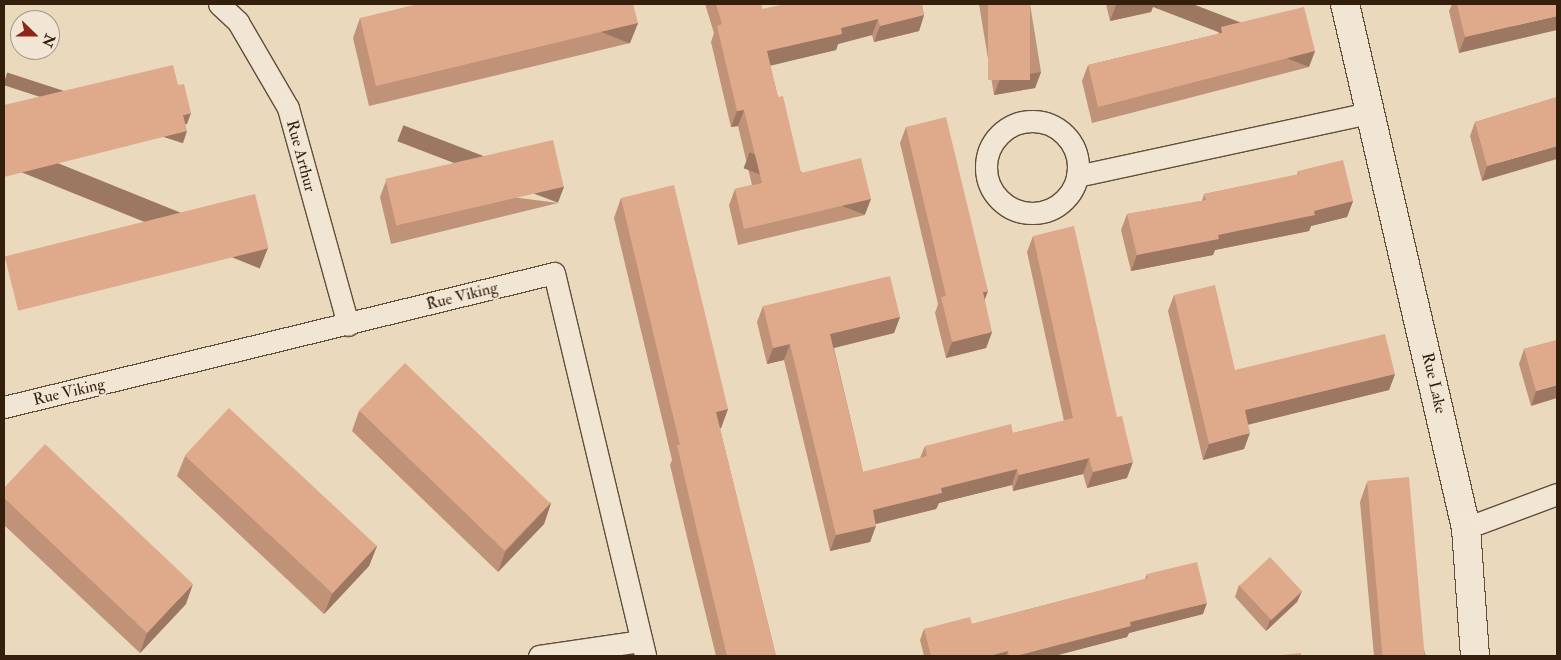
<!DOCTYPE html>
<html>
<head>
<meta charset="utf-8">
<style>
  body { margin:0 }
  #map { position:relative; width:1561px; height:660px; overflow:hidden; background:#ead9bd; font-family:"IM FELL Double Pica",serif }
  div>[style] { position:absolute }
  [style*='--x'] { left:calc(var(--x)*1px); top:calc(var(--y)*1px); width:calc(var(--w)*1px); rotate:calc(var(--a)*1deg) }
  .roads { filter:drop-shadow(1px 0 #624e39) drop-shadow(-1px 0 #624e39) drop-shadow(0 1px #624e39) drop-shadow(0 -1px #624e39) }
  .street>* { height:21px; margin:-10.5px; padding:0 10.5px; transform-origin:10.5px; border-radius:10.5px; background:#f1e6d4 }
  .street>.ring { margin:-10.5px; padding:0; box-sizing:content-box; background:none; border:21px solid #f1e6d4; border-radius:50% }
  .secondary>* { height:28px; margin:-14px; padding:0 14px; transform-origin:14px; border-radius:14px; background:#f1e6d4 }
  .wall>* { inset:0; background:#c09278 }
  .shaded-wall>* { inset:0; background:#9c7761; transform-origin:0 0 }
  .building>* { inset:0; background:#dfaa8b; transform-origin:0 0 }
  span { translate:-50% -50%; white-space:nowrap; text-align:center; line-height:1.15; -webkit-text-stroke:4px #f1e6d4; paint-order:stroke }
  .street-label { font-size:16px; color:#341f0d }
  .frame { position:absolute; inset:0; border:5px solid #341f0d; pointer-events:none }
  .north { position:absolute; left:10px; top:10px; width:50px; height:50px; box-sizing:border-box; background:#f1e6d4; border:1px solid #a59684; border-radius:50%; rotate:112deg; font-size:14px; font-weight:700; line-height:20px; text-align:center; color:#341f0d }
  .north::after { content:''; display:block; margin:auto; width:18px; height:22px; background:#8f2418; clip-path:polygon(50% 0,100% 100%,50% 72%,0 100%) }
</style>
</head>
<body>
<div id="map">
  <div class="roads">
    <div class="street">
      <i style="--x:219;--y:4;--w:26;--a:43"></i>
      <i style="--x:238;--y:22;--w:99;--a:59.8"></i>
      <i style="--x:288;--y:108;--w:225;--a:74.5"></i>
      <i class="ring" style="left:986px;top:121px;width:71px;height:71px"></i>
      <i style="--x:1077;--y:176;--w:302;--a:-12.2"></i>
      <i style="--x:4;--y:407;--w:566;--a:-13.69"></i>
      <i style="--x:554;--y:273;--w:394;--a:76.6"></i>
      <i style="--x:1466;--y:528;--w:97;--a:-20.5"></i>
      <i style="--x:539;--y:656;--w:102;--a:-8.4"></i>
    </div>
    <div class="secondary">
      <i style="--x:1345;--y:4;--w:538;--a:77"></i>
      <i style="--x:1466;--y:528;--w:128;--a:86"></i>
    </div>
  </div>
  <div class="wall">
    <i style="clip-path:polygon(705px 4px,761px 4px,762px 9px,922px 5px,924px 15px,919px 31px,874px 42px,872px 35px,838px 44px,836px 50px,770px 65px,778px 97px,801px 173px,865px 215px,738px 245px,729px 205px,735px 189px,752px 185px,738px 126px,731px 127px,711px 42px,714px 33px)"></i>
    <i style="clip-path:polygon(979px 4px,1030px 4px,1041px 72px,1035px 88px,994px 95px)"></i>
    <i style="clip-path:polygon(1106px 4px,1154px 4px,1151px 12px,1110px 21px)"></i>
    <i style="clip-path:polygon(1452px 4px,1557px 4px,1459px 53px,1449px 11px)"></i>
    <i style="clip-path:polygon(360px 18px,638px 23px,630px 43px,369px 106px,353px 38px)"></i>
    <i style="clip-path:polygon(1221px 27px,1315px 51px,1309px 67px,1092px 123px,1082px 81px,1088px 65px,1218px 34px)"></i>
    <i style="clip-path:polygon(1557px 97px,1482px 181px,1470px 136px,1475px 122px)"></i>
    <i style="clip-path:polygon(906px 127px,992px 332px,986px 348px,946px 358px,935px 313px,938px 304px,900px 143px)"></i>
    <i style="clip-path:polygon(1298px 171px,1353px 201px,1347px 217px,1311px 226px,1309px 231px,1215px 250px,1213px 255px,1131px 271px,1121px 230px,1127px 214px,1202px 201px,1204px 194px,1297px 175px)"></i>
    <i style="clip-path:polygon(386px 181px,558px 203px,391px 244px,380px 197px)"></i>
    <i style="clip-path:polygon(621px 198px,728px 409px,721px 428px,720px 429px,776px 656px,716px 656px,692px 558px,670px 465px,672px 460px,614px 218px)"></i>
    <i style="clip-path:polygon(1033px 236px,1127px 478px,1087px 488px,1083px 474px,1013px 491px,1012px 485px,939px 503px,936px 509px,876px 524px,870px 542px,830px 551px,784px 360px,767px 364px,757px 322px,763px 306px,900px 317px,894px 333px,834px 348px,863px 472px,920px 458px,925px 446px,1013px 433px,1064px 421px,1027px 252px)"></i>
    <i style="clip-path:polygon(1174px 295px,1235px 370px,1395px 374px,1389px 390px,1248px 424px,1244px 449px,1203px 460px,1168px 311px)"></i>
    <i style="clip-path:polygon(1557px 340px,1531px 406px,1519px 364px,1524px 349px)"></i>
    <i style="clip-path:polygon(359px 411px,551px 503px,544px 524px,498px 572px,352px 431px)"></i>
    <i style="clip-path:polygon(185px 456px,377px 546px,369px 566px,324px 614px,177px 476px)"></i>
    <i style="clip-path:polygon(1367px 482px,1426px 656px,1374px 656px,1360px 502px)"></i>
    <i style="clip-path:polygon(4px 488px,186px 604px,140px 653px,4px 525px)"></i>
    <i style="clip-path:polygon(1147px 574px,1203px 614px,1129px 633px,1127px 637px,1054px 656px,924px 656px,920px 640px,924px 629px,972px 624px,1145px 579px)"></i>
    <i style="clip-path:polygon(1239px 585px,1302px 591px,1297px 602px,1266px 631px,1235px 597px)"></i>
  </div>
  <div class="shaded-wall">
    <i style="clip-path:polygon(1122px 4px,1154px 4px,1151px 12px,1110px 21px,1116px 5px)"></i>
    <i style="clip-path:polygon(924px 15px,919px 31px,874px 42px,880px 26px)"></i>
    <i style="clip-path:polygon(1557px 16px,1557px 30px,1459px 53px,1465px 37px)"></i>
    <i style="clip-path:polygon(878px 19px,872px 35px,838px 44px,836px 50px,761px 68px,767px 51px,841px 28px)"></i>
    <i style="left:638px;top:23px;width:22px;height:269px;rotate:112deg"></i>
    <i style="left:1315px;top:51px;width:17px;height:224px;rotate:111deg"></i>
    <i style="clip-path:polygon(1041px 72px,1035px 88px,994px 95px,1000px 79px)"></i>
    <i style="clip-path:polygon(744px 110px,738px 126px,731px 127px,737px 111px)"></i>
    <i style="clip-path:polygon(191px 113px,187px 124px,179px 126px,183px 115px)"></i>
    <i style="left:187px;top:131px;width:13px;height:189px;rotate:108deg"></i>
    <i style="clip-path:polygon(1557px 146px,1557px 159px,1482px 181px,1487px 166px)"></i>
    <i style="left:564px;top:187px;width:17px;height:172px;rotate:111deg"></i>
    <i style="left:871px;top:199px;width:17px;height:130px;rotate:111deg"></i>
    <i style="clip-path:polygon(1353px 201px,1347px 217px,1311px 226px,1309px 231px,1215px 250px,1213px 255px,1131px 271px,1137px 255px)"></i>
    <i style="left:268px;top:248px;width:22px;height:271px;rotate:112deg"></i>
    <i style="clip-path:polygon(988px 291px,982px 307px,983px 292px)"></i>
    <i style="clip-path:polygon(900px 317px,894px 333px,825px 350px,830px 334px)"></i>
    <i style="clip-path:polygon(992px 332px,986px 348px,946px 358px,952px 342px)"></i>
    <i style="clip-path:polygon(790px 344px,784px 360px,767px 364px,773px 348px)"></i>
    <i style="clip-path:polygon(1395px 374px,1389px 390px,1239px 427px,1245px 410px)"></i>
    <i style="clip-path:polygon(1557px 385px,1557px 398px,1531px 406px,1536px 391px)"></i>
    <i style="clip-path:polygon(728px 409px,721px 428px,709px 431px,716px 412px)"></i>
    <i style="clip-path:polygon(1250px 433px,1244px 449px,1203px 460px,1209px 444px)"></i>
    <i style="clip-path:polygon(1089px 458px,1083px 474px,1013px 491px,1019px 475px)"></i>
    <i style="clip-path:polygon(1133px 462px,1127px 478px,1087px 488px,1093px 472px)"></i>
    <i style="clip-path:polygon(1017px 469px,1012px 485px,939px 503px,936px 509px,867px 526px,873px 510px,941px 488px)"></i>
    <i style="clip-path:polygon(551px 503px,544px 524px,498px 572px,505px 552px)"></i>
    <i style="clip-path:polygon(876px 526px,870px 542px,830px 551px,836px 535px)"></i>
    <i style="clip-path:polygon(377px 546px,369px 566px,324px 614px,332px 594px)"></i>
    <i style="clip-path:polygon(193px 584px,186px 604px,140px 653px,147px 633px)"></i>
    <i style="clip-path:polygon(1302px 591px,1297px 602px,1266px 631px,1270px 620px)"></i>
    <i style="clip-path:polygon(1207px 603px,1203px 614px,1129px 633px,1127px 637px,1054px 656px,1016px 656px,1130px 622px)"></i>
    <i style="clip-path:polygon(1008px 651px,1006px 656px,989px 656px)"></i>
  </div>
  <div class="building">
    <i style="clip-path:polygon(418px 4px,633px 4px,638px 23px,376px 86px,360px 18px)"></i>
    <i style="clip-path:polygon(716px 4px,761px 4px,762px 9px,785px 4px,922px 4px,924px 15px,880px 26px,878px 19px,841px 28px,842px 34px,767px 51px,778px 97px,783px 96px,801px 173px,861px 158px,871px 199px,744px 229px,735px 189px,762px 183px,744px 110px,737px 111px,717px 26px,722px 24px)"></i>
    <i style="left:988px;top:4px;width:42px;height:76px"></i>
    <i style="clip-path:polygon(1457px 4px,1557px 4px,1557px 16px,1465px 37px)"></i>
    <i style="clip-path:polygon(1304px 7px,1315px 51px,1098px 107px,1088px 65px,1222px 33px,1221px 27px)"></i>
    <i style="clip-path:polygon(173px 65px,178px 85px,184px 84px,191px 113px,183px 115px,187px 131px,4px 177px,4px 105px)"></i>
    <i style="clip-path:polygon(1557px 97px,1557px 146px,1487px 166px,1475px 122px)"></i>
    <i style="clip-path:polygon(946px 117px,988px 291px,983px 292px,992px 332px,952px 342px,941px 297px,946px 296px,906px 127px)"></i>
    <i style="left:553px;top:140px;width:48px;height:172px;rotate:77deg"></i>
    <i style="clip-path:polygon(1343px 160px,1353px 201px,1314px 211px,1315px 215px,1218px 235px,1219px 239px,1137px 255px,1127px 214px,1206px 200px,1204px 194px,1299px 174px,1298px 171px)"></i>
    <i style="clip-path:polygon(674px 185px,728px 409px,716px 412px,776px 656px,727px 656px,699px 539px,677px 445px,680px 445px,621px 198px)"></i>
    <i style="left:255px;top:194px;width:56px;height:258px;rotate:76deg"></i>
    <i style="clip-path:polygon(1074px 226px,1117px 417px,1122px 416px,1133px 462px,1093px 472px,1089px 458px,1019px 475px,1017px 469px,941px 488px,942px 493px,873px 510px,876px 526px,836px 535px,790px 344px,773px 348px,763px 306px,890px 276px,900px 317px,830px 334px,863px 472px,927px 456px,925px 446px,1011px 424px,1013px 433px,1073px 418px,1033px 236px)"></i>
    <i style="clip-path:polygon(1215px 285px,1235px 370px,1385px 334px,1395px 374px,1245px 410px,1250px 433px,1209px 444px,1174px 295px)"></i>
    <i style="clip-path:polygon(1557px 340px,1557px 385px,1536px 391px,1524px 349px)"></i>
    <i style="left:405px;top:363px;width:202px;height:66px;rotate:44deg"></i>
    <i style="left:229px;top:408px;width:202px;height:65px;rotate:43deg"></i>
    <i style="clip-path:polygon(45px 444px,193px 584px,147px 633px,4px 498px,4px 488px)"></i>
    <i style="left:1409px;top:477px;width:180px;height:42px;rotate:85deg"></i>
    <i style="left:1270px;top:557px;width:47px;height:42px;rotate:47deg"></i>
    <i style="clip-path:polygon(1197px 562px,1207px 603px,1130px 622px,1131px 626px,1016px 656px,1009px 656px,1008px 651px,989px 656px,931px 656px,924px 629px,970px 617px,972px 624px,1148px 578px,1147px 574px)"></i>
    <i style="clip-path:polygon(1301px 653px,1301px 656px,1271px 656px)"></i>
  </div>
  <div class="street-label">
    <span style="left:301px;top:156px;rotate:75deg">Rue Arthur</span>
    <span style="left:462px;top:296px;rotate:-14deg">Rue Viking</span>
    <span style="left:1434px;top:383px;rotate:77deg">Rue Lake</span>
    <span style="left:69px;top:392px;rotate:-13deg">Rue Viking</span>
  </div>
  <div class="frame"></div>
  <div class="north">N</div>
</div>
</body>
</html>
